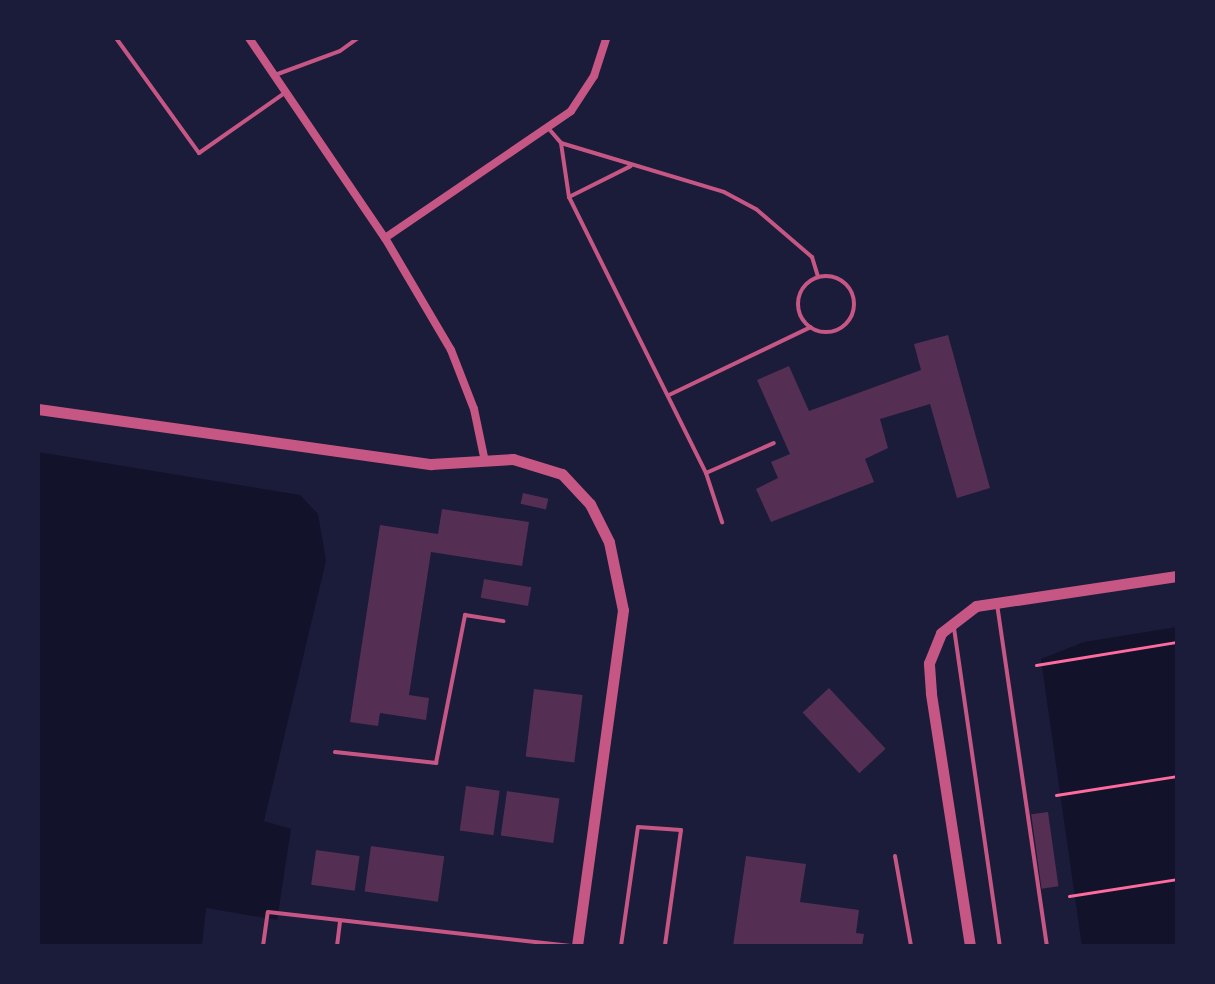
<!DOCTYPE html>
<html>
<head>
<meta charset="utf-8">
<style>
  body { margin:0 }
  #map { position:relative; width:1215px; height:984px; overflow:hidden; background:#1b1b3a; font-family:Barlow,sans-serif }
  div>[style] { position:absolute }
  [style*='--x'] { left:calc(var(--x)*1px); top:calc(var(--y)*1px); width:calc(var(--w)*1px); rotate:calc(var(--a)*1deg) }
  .water>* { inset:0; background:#12122b }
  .building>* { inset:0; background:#542f53; transform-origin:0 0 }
  .path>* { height:3px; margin:-1.5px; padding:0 1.5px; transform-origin:1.5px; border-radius:1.5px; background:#ff6b9d }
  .service>* { height:4px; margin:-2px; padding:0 2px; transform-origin:2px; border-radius:2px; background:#c65784 }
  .service>.ring { margin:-2px; padding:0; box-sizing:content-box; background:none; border:4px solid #c65784; border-radius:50% }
  .minor>* { height:8px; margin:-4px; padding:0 4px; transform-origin:4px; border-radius:4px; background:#c65784 }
  .tertiary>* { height:11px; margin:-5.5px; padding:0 5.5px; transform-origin:5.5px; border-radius:5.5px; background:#c65784 }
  span { translate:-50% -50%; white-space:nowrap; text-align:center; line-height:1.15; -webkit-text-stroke:8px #1b1b3a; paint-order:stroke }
  .frame { position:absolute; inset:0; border:40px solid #1b1b3a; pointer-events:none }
</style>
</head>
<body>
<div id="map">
  <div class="water">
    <i style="clip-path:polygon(38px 452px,300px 495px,318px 514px,326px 561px,264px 821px,291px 829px,277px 920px,206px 908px,202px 946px,38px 946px)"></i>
    <i style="clip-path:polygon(1177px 627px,1177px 946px,1082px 946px,1041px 659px,1084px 642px)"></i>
  </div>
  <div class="building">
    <i style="clip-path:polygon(948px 335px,990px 488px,957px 498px,930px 404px,880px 419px,888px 448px,865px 459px,874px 482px,771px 522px,756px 489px,778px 478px,771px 462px,790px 454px,757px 380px,789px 366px,809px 411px,921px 370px,914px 344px)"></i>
    <i style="left:523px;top:493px;width:26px;height:11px;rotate:13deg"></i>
    <i style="clip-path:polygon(442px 509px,529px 522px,522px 566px,431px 552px,409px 695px,429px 698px,426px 720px,380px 713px,378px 726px,350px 722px,380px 525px,438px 534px)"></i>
    <i style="left:484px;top:579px;width:48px;height:19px;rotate:10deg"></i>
    <i style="left:829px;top:688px;width:83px;height:36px;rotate:47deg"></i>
    <i style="left:534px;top:689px;width:49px;height:68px;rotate:7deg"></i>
    <i style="left:466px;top:786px;width:34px;height:45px;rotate:8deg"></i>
    <i style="left:507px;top:791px;width:53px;height:45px;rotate:8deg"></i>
    <i style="left:1048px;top:812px;width:75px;height:17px;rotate:82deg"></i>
    <i style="left:371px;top:846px;width:74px;height:46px;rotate:8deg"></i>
    <i style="left:316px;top:850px;width:44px;height:35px;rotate:8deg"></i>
    <i style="clip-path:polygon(746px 856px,806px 864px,800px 902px,859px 910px,856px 933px,864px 934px,862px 946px,733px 946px)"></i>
  </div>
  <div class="path">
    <i style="--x:1036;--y:665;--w:143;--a:-9.3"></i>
    <i style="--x:1056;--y:795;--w:122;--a:-8.9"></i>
    <i style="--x:1069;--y:896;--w:109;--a:-8.9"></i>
  </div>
  <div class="service">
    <i style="--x:116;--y:38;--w:142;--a:54.2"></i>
    <i style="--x:199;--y:153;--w:106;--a:-35"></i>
    <i style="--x:275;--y:75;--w:69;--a:-20.3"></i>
    <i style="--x:340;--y:51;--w:22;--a:-36"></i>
    <i style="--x:549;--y:129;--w:18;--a:49"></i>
    <i style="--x:561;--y:143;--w:55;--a:81.6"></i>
    <i style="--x:569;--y:197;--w:308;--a:63.6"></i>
    <i style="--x:706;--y:473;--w:52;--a:71.9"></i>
    <i style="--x:561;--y:143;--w:170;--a:16.7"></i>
    <i style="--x:724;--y:192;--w:36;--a:28"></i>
    <i style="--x:756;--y:209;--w:74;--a:40.6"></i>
    <i style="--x:812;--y:257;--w:21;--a:73"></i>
    <i style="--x:569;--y:197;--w:69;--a:-26.6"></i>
    <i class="ring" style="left:798px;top:276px;width:52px;height:52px"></i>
    <i style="--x:669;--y:395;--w:157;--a:-25.6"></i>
    <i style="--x:706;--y:473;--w:74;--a:-23.8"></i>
    <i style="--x:997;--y:604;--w:346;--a:81.7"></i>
    <i style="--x:954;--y:628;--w:321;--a:81.8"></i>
    <i style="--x:335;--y:752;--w:102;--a:6.2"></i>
    <i style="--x:436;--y:763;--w:151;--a:-78.9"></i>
    <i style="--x:465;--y:615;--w:39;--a:9"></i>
    <i style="--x:895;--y:856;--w:91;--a:79.9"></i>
    <i style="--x:263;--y:946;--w:34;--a:-82"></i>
    <i style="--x:268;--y:912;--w:307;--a:6.4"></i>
    <i style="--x:337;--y:946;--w:25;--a:-83"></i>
    <i style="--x:621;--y:946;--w:120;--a:-81.9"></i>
    <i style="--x:638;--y:827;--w:43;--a:4"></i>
    <i style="--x:681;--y:830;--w:117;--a:97.9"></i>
  </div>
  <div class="minor">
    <i style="--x:249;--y:38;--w:242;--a:55.8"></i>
    <i style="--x:385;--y:238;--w:130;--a:59.5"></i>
    <i style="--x:451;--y:350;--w:63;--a:68.7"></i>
    <i style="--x:474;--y:409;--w:49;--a:78.2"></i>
    <i style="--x:385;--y:238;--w:225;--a:-34.3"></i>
    <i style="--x:571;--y:111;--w:42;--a:-56.7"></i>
    <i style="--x:594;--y:76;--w:40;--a:-72"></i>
  </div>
  <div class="tertiary">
    <i style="--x:38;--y:409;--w:397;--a:8"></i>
    <i style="--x:431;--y:464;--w:82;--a:-3.5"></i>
    <i style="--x:513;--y:459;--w:51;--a:17"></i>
    <i style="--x:562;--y:474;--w:41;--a:47"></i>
    <i style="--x:590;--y:504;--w:42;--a:63.4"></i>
    <i style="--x:609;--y:542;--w:69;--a:78.4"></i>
    <i style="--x:623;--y:610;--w:339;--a:97.8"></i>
    <i style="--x:970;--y:946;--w:256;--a:-98.8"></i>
    <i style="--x:931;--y:693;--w:30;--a:-94"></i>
    <i style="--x:929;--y:663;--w:32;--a:-68"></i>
    <i style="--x:941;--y:633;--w:44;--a:-37.6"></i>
    <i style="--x:976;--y:606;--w:203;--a:-8.5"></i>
  </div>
  <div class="frame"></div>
</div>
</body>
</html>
